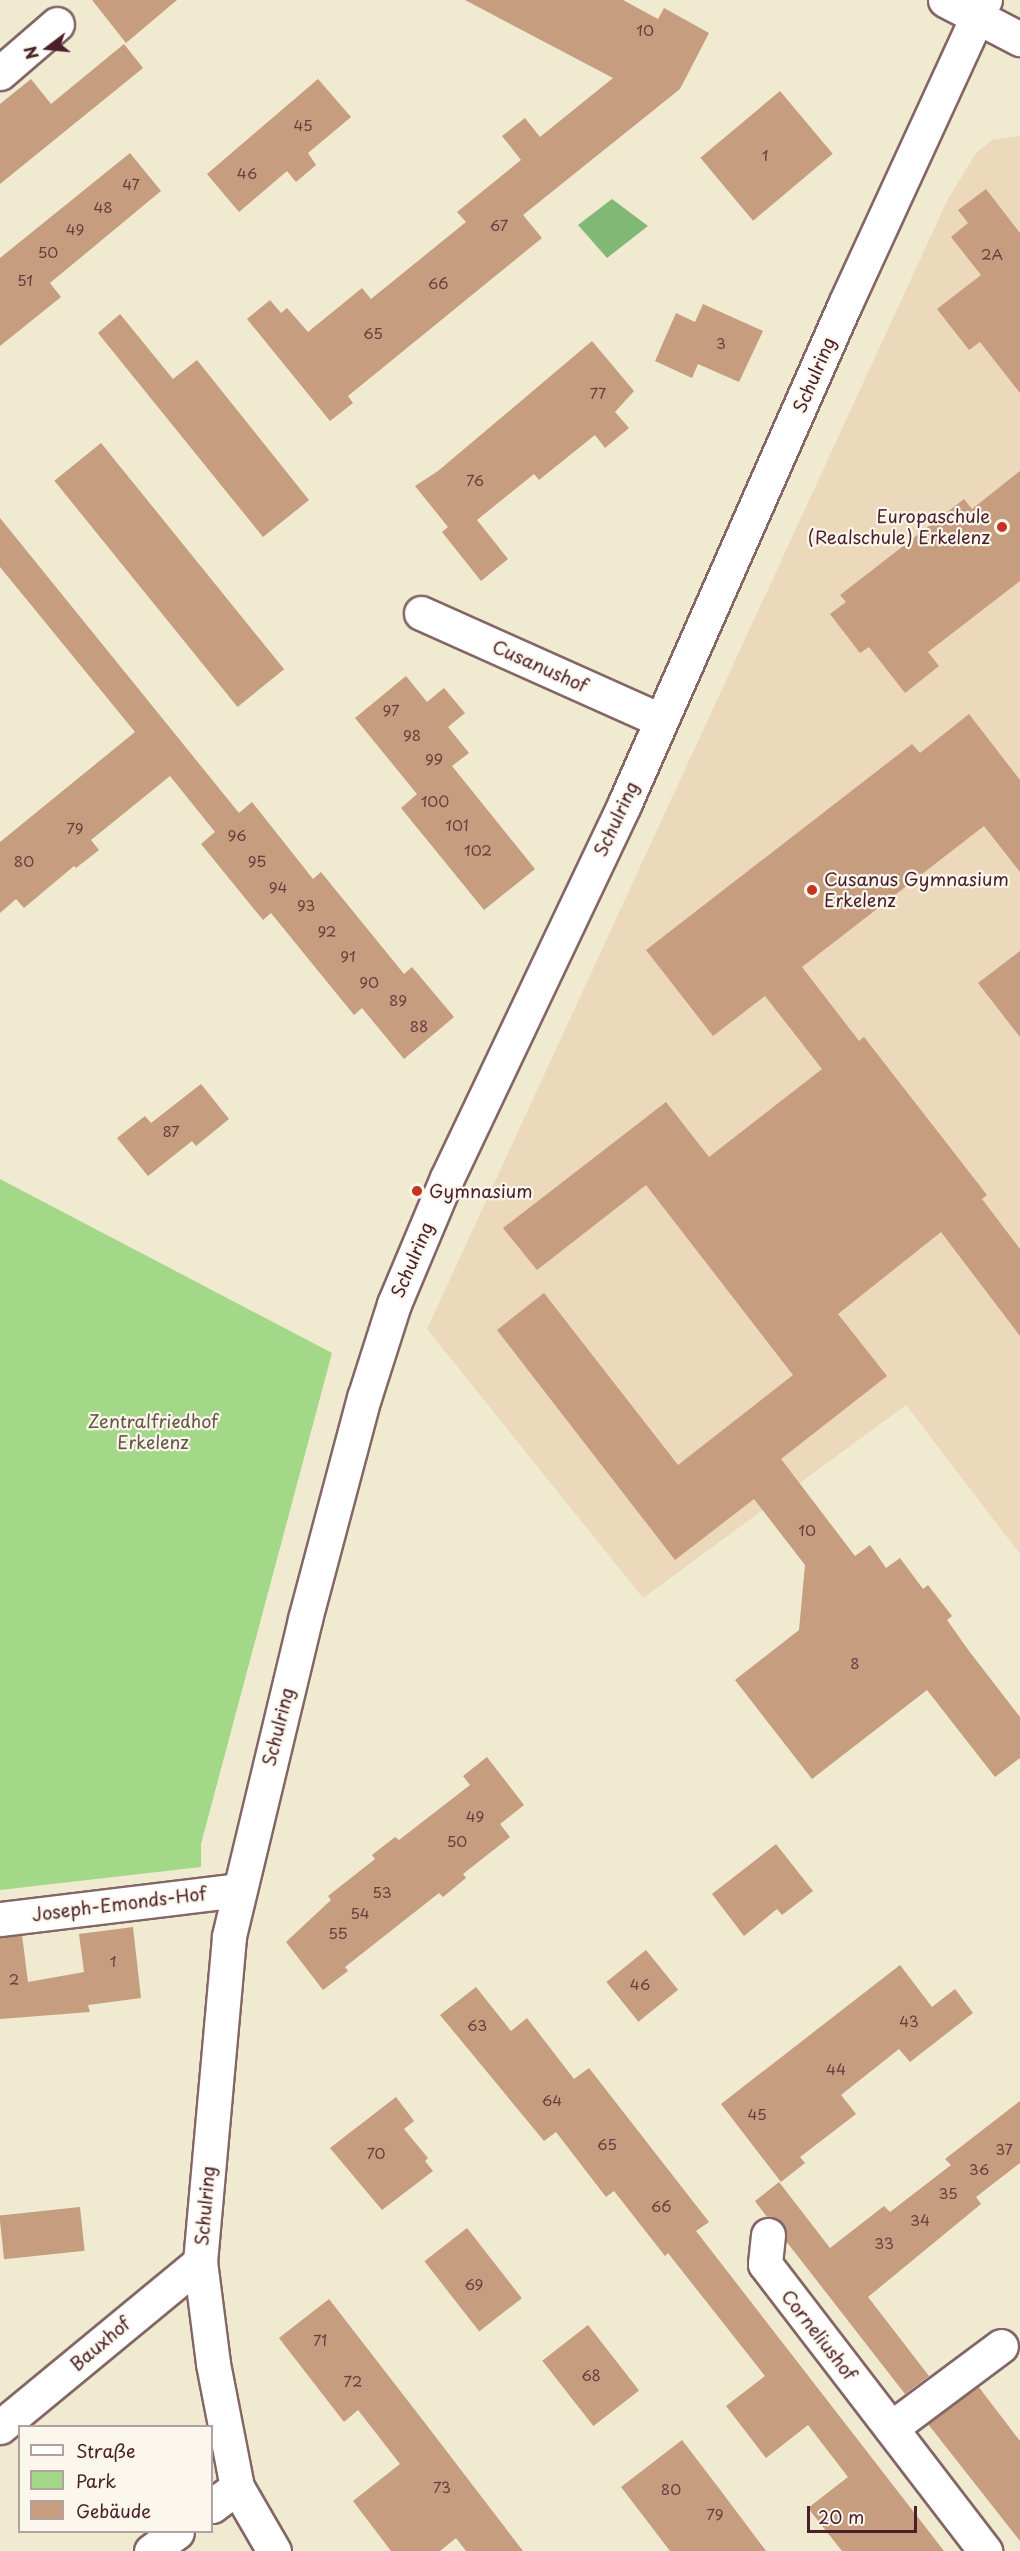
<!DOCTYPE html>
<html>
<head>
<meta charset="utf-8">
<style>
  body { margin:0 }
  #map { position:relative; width:1020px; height:2551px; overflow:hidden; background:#efead0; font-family:"Playpen Sans",sans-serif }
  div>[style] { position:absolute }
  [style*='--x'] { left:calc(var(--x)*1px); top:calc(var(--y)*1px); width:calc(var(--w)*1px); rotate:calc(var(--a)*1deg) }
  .built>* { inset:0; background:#ecd8ba }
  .green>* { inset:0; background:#a3d889 }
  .forest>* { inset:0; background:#82b875 }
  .building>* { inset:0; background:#c69d7e; transform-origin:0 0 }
  .roads { filter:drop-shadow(2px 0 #846665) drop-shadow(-2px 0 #846665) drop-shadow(0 2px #846665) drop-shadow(0 -2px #846665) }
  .minor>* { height:33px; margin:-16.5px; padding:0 16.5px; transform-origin:16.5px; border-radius:16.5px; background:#fff }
  .secondary>* { height:33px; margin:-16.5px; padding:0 16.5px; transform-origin:16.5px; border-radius:16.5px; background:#fff }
  .dots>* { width:16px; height:16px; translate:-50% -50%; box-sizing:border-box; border:3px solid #fbf7ec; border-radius:50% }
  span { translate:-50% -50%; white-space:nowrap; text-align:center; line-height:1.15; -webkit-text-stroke:4.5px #fbf7ec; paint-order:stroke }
  .number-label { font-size:15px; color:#693e40 }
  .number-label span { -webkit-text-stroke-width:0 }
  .street-label { font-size:18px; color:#4a1f2b }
  .poi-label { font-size:18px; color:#4a1f2b }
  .right { translate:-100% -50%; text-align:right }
  .left { translate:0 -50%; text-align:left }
  .park-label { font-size:18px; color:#655647 }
  .legend { position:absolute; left:18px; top:2425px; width:195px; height:108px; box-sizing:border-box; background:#fbf7ec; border:2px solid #b4a19f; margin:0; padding:8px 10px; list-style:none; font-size:18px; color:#4a1f2b }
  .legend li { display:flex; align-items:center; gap:12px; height:30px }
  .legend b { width:30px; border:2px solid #b4a19f }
  .north { position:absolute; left:18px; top:18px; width:60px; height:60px; -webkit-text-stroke:4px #fbf7ec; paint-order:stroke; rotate:254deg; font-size:16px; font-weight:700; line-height:24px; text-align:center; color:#4a1f2b }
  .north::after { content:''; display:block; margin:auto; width:21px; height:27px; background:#4a1f2b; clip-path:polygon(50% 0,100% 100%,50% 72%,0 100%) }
  .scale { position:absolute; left:807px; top:2506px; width:110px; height:27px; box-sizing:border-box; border:3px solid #4a1f2b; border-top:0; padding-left:8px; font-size:18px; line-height:21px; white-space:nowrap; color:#4a1f2b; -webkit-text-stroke:4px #fbf7ec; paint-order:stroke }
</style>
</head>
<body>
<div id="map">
  <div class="built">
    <i style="clip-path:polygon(1020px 136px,1020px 1554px,906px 1405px,643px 1598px,427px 1329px,948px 199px,976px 153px,992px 140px)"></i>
  </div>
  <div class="green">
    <i style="clip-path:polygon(0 1179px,332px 1353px,201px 1844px,201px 1867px,0 1890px)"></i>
  </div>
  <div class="forest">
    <i style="clip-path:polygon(612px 199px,648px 226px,607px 258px,578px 225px)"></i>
  </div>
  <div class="building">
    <i style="clip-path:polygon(92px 0,177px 0,126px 43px)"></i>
    <i style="clip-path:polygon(465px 0,623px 0,658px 19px,664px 8px,709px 33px,680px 89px,523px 215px,542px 238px,348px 396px,353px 403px,330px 421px,247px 319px,270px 300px,281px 313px,287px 308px,308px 332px,362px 288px,371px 299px,466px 222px,457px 212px,521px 160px,502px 136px,525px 118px,540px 137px,613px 78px)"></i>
    <i style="clip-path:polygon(124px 44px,143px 68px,0 184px,0 104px,31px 79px,51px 104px)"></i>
    <i style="clip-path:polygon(318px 79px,351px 117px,308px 153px,316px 165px,296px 182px,287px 171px,239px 212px,207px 174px)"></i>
    <i style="left:780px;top:91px;width:82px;height:104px;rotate:50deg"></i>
    <i style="clip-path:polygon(130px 153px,161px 191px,50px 283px,61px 297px,0 346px,0 258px)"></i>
    <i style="clip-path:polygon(986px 189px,1020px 233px,1020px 393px,980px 342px,969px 350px,937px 309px,981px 275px,951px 237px,968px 223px,958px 210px)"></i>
    <i style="clip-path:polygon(703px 304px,763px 331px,739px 382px,698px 364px,692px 378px,655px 361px,676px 313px,695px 322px)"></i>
    <i style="clip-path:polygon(120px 314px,173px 379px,197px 360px,309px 500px,263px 537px,98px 333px)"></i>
    <i style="clip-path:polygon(592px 341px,634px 391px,615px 412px,629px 428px,605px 448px,595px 435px,539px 480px,534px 474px,477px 520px,508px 559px,481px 581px,442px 532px,448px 527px,415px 486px,438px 471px)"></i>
    <i style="left:101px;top:443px;width:291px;height:60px;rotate:51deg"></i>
    <i style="clip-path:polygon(1020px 471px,1020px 581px,928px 652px,939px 666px,905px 693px,869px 647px,860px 653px,830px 614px,846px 602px,840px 595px,964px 499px,972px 509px)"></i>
    <i style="clip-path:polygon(0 518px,239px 813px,252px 802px,313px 879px,321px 872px,404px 974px,412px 967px,454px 1017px,404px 1059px,362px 1008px,354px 1015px,271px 913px,263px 920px,201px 844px,215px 832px,170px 776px,91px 840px,99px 850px,76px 868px,74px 866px,24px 908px,16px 899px,0 913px,0 842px,135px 732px,0 567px)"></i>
    <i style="clip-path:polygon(406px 676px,427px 702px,444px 688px,465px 713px,448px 727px,469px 753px,452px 766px,535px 869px,484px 910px,401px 808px,417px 794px,355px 718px)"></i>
    <i style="clip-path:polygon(969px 714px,1020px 780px,1020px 872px,984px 826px,802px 967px,859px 1041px,864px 1037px,987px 1195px,982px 1199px,1020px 1249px,1020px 1336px,941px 1232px,838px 1314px,887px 1376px,781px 1459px,855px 1556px,870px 1545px,886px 1568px,900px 1558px,923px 1589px,928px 1585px,952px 1616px,947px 1620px,969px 1651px,1020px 1717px,1020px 1758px,995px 1777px,927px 1690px,812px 1779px,735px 1680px,799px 1630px,805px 1565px,754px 1499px,675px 1560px,497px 1330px,544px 1293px,678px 1465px,793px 1375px,646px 1185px,537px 1270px,503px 1228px,666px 1102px,709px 1157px,822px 1069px,765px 996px,713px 1036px,646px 950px,912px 744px,920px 753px)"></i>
    <i style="clip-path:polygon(1020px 951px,1020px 1037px,978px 983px)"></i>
    <i style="clip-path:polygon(201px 1084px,229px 1119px,196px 1146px,192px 1141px,148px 1176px,117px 1138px,145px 1116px,151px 1123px)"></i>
    <i style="clip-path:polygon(487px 1757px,524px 1805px,500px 1824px,510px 1837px,463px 1874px,466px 1878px,443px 1897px,439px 1893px,345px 1967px,348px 1971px,323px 1990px,286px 1942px,331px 1900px,328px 1896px,375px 1859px,372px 1855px,395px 1837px,399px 1840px,470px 1785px,463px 1776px)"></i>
    <i style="clip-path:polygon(776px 1844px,813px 1891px,782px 1915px,777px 1909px,744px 1936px,712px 1894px)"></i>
    <i style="clip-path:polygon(133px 1927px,141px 1998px,88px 2005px,90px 2012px,0 2019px,0 1937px,22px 1935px,28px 1982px,84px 1972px,79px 1934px)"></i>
    <i style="left:646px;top:1950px;width:51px;height:51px;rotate:51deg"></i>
    <i style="clip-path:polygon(900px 1965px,932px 2007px,955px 1989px,973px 2013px,910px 2062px,899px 2049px,841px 2095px,856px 2114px,800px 2157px,805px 2163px,781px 2182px,721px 2104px)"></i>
    <i style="clip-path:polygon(476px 1987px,511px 2031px,527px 2018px,574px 2079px,589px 2068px,709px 2222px,696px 2231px,944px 2551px,842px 2551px,808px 2508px,848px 2477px,808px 2425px,766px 2458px,726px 2406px,765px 2376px,668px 2253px,665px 2256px,614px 2191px,606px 2197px,556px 2132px,544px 2141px,440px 2015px)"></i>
    <i style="clip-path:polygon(396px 2097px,414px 2121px,404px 2129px,428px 2158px,425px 2161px,433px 2171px,382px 2210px,330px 2148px)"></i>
    <i style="clip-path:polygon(1020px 2101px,1020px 2163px,976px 2197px,981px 2204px,868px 2297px,929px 2376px,905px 2394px,786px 2241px,785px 2227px,778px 2220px,767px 2217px,755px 2201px,779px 2182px,830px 2248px,884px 2206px,890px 2212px,951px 2165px,945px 2159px)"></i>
    <i style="left:80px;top:2207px;width:44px;height:81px;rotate:84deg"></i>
    <i style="left:467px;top:2228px;width:89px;height:54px;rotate:52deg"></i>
    <i style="clip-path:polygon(329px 2299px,425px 2423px,523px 2551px,466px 2551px,456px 2538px,440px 2551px,391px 2551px,353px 2501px,400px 2464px,358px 2410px,344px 2422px,279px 2338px)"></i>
    <i style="left:588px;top:2325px;width:83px;height:58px;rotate:52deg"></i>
    <i style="clip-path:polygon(978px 2386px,1020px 2441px,1020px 2541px,928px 2424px)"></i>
    <i style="clip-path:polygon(682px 2440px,721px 2491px,766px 2551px,670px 2551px,621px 2487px)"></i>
  </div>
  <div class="roads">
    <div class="minor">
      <i style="--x:0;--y:73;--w:75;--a:-40.7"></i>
      <i style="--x:421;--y:613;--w:262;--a:24.1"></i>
      <i style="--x:0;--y:1919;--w:240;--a:-6.9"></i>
      <i style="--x:768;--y:2235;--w:29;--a:96"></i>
      <i style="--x:765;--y:2264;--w:362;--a:52.5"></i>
      <i style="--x:0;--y:2427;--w:259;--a:-39.5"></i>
      <i style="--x:891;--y:2428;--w:137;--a:-36.7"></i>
      <i style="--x:212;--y:2506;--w:31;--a:-37"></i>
      <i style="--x:151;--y:2551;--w:32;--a:-36"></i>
      <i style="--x:274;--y:2551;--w:74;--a:-120"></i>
      <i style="--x:237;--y:2487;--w:126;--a:-101"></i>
      <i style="--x:213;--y:2363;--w:102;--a:-97.3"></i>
      <i style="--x:200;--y:2262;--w:327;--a:-84.9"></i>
      <i style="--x:229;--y:1936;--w:326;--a:-76.5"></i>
      <i style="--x:305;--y:1619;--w:229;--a:-75.1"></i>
      <i style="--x:364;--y:1398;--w:99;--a:-72.3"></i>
      <i style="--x:394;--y:1304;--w:137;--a:-67.2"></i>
      <i style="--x:447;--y:1178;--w:413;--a:-64.6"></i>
      <i style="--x:624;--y:805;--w:548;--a:-66.2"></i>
      <i style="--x:845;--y:304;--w:335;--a:-65.3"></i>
    </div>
    <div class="secondary">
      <i style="--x:945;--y:0;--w:85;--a:27.5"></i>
    </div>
  </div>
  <div class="dots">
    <i style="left:1002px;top:527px;background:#c8321e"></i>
    <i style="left:812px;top:890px;background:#c8321e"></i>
    <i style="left:417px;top:1191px;background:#c8321e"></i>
  </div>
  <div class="number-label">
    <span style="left:645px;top:30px">10</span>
    <span style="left:303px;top:125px">45</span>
    <span style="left:765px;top:155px">1</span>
    <span style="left:247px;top:173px">46</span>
    <span style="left:131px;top:184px">47</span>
    <span style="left:103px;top:207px">48</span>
    <span style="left:499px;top:225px">67</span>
    <span style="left:75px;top:229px">49</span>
    <span style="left:48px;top:252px">50</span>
    <span style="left:992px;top:254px">2A</span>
    <span style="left:25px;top:280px">51</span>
    <span style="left:438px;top:283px">66</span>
    <span style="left:373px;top:333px">65</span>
    <span style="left:721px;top:343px">3</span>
    <span style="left:598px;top:393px">77</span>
    <span style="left:475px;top:480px">76</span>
    <span style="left:391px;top:710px">97</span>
    <span style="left:412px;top:735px">98</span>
    <span style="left:434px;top:759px">99</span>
    <span style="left:435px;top:801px">100</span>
    <span style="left:457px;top:825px">101</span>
    <span style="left:75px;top:828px">79</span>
    <span style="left:237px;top:835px">96</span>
    <span style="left:478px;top:850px">102</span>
    <span style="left:24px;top:861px">80</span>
    <span style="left:257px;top:861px">95</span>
    <span style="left:278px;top:887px">94</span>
    <span style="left:306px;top:905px">93</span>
    <span style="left:327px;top:931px">92</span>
    <span style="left:348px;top:956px">91</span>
    <span style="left:369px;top:982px">90</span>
    <span style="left:398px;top:1000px">89</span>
    <span style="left:419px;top:1026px">88</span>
    <span style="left:171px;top:1131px">87</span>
    <span style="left:807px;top:1530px">10</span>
    <span style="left:855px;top:1663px">8</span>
    <span style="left:475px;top:1816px">49</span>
    <span style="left:457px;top:1841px">50</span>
    <span style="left:382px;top:1892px">53</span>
    <span style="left:360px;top:1913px">54</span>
    <span style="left:338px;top:1933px">55</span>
    <span style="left:113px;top:1961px">1</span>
    <span style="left:14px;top:1979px">2</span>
    <span style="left:640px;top:1984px">46</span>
    <span style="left:909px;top:2021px">43</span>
    <span style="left:477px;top:2025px">63</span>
    <span style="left:836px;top:2069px">44</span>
    <span style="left:552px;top:2100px">64</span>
    <span style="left:757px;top:2114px">45</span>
    <span style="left:607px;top:2144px">65</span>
    <span style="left:1004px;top:2149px">37</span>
    <span style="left:376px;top:2153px">70</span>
    <span style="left:979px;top:2169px">36</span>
    <span style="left:948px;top:2193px">35</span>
    <span style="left:661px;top:2206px">66</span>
    <span style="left:920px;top:2220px">34</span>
    <span style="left:884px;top:2243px">33</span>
    <span style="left:474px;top:2284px">69</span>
    <span style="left:320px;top:2340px">71</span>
    <span style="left:591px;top:2375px">68</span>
    <span style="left:353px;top:2381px">72</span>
    <span style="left:442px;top:2487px">73</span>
    <span style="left:671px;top:2489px">80</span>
    <span style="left:715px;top:2514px">79</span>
  </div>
  <div class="street-label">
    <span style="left:814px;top:375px;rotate:-67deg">Schulring</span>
    <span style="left:540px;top:666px;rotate:24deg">Cusanushof</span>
    <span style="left:616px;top:819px;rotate:-65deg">Schulring</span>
    <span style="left:412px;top:1260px;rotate:-67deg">Schulring</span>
    <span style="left:278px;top:1727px;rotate:-76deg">Schulring</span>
    <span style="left:119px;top:1904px;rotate:-7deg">Joseph-Emonds-Hof</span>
    <span style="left:205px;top:2206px;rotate:-85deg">Schulring</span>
    <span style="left:819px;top:2335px;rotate:52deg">Corneliushof</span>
    <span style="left:100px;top:2344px;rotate:-40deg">Bauxhof</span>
  </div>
  <div class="poi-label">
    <span class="right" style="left:990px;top:527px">Europaschule<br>(Realschule) Erkelenz</span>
    <span class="left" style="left:824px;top:890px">Cusanus Gymnasium<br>Erkelenz</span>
    <span class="left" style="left:429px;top:1191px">Gymnasium</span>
  </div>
  <div class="park-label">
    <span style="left:153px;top:1432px">Zentralfriedhof<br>Erkelenz</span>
  </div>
  <ul class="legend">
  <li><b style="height:8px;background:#fff"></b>Straße</li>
  <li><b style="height:16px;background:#a3d889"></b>Park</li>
  <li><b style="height:16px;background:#c69d7e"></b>Gebäude</li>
  </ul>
  <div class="north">N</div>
  <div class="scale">20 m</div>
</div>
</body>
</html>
